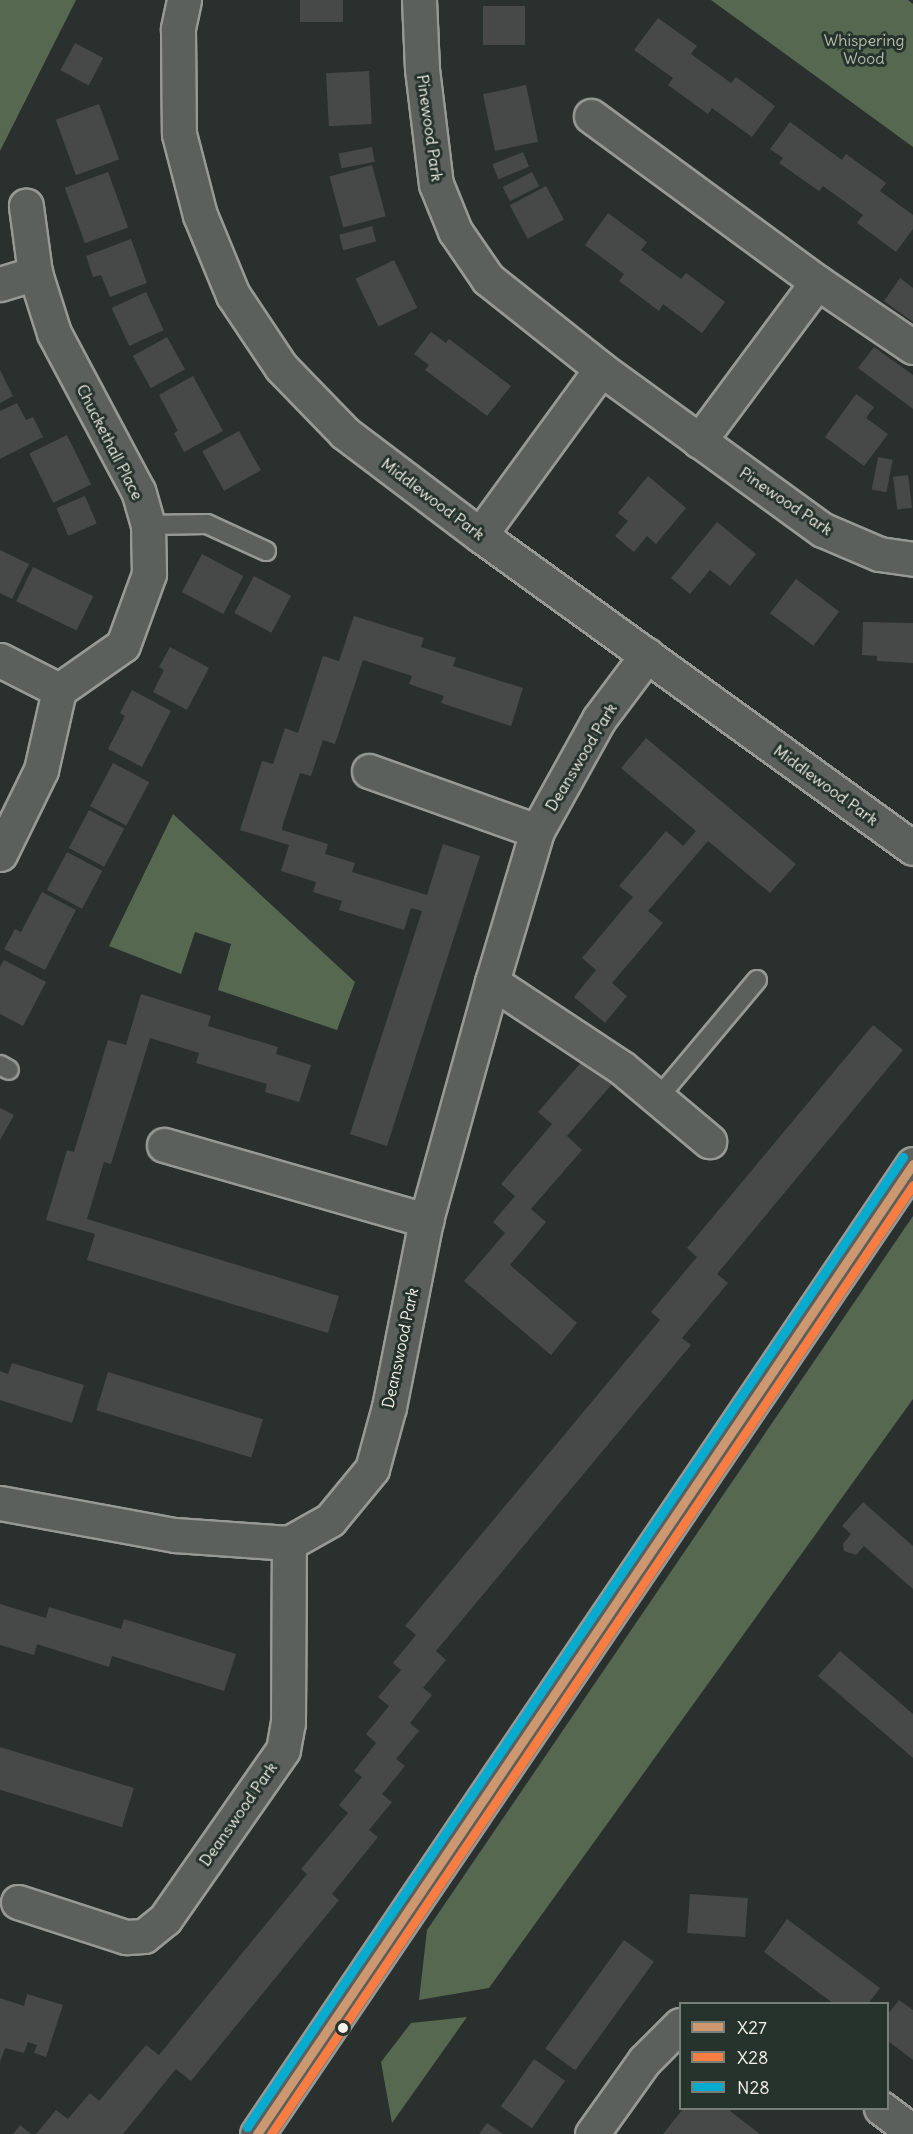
<!DOCTYPE html>
<html>
<head>
<meta charset="utf-8">
<style>
  body { margin:0 }
  #map { position:relative; width:913px; height:2134px; overflow:hidden; background:#29302d; font-family:Delius,sans-serif }
  div>[style] { position:absolute }
  [style*='--x'] { left:calc(var(--x)*1px); top:calc(var(--y)*1px); width:calc(var(--w)*1px); rotate:calc(var(--a)*1deg) }
  .green>* { inset:0; background:#576850 }
  .building>* { inset:0; background:#474949; transform-origin:0 0 }
  .roads { filter:drop-shadow(2px 0 #969996) drop-shadow(-2px 0 #969996) drop-shadow(0 2px #969996) drop-shadow(0 -2px #969996) }
  .lane>* { height:18px; margin:-9px; padding:0 9px; transform-origin:9px; border-radius:9px; background:#5c605c }
  .street>* { height:33px; margin:-16.5px; padding:0 16.5px; transform-origin:16.5px; border-radius:16.5px; background:#5c605c }
  .secondary>* { height:33px; margin:-16.5px; padding:0 16.5px; transform-origin:16.5px; border-radius:16.5px; background:#5c605c }
  .bus-1>* { height:9px; margin:-4.5px; padding:0 4.5px; transform-origin:4.5px; border-radius:4.5px; background:#cd976f }
  .bus-2>* { height:9px; margin:-4.5px; padding:0 4.5px; transform-origin:4.5px; border-radius:4.5px; background:#f77d43 }
  .bus-3>* { height:9px; margin:-4.5px; padding:0 4.5px; transform-origin:4.5px; border-radius:4.5px; background:#06acd0 }
  .dots>* { width:16px; height:16px; translate:-50% -50%; box-sizing:border-box; border:3px solid #26332d; border-radius:50% }
  span { translate:-50% -50%; white-space:nowrap; text-align:center; line-height:1.15; -webkit-text-stroke:6px #26332d; paint-order:stroke }
  .park-label { font-size:16px; color:#b8bead }
  .street-label { font-size:16px; color:#f4f1e8 }
  .legend { position:absolute; left:679px; top:2002px; width:210px; height:108px; box-sizing:border-box; background:#26332d; border:2px solid #787f78; margin:0; padding:8px 10px; list-style:none; font-size:18px; color:#f4f1e8 }
  .legend li { display:flex; align-items:center; gap:12px; height:30px }
  .legend b { width:30px; border:2px solid #787f78 }
</style>
</head>
<body>
<div id="map">
  <div class="green">
    <i style="clip-path:polygon(0 0,76px 0,0 151px)"></i>
    <i style="clip-path:polygon(711px 0,908px 0,913px 4px,913px 147px)"></i>
    <i style="clip-path:polygon(173px 814px,355px 982px,337px 1030px,218px 990px,231px 944px,195px 932px,181px 974px,109px 946px)"></i>
    <i style="clip-path:polygon(913px 1216px,913px 1399px,489px 1988px,419px 2000px,427px 1930px)"></i>
    <i style="clip-path:polygon(467px 2017px,392px 2123px,381px 2062px,411px 2023px)"></i>
  </div>
  <div class="building">
    <i style="left:300px;top:0;width:43px;height:22px"></i>
    <i style="left:483px;top:6px;width:42px;height:39px"></i>
    <i style="clip-path:polygon(658px 18px,697px 46px,691px 54px,731px 83px,736px 77px,775px 106px,752px 137px,712px 108px,708px 114px,668px 85px,673px 78px,634px 50px)"></i>
    <i style="left:75px;top:43px;width:32px;height:31px;rotate:28deg"></i>
    <i style="left:369px;top:71px;width:53px;height:43px;rotate:87deg"></i>
    <i style="left:526px;top:85px;width:58px;height:44px;rotate:78deg"></i>
    <i style="left:99px;top:104px;width:59px;height:46px;rotate:70deg"></i>
    <i style="clip-path:polygon(790px 122px,842px 160px,846px 154px,886px 183px,880px 191px,913px 215px,913px 229px,896px 252px,857px 223px,863px 215px,823px 186px,819px 191px,779px 163px,783px 158px,770px 149px)"></i>
    <i style="left:372px;top:147px;width:15px;height:34px;rotate:79deg"></i>
    <i style="left:523px;top:152px;width:16px;height:33px;rotate:68deg"></i>
    <i style="left:372px;top:165px;width:53px;height:44px;rotate:75deg"></i>
    <i style="left:108px;top:172px;width:59px;height:46px;rotate:70deg"></i>
    <i style="left:532px;top:172px;width:16px;height:33px;rotate:63deg"></i>
    <i style="left:546px;top:186px;width:38px;height:41px;rotate:62deg"></i>
    <i style="clip-path:polygon(608px 213px,647px 242px,641px 250px,681px 279px,686px 273px,725px 302px,702px 333px,663px 304px,659px 311px,619px 281px,624px 274px,585px 245px)"></i>
    <i style="left:372px;top:226px;width:16px;height:34px;rotate:75deg"></i>
    <i style="clip-path:polygon(131px 239px,147px 283px,110px 297px,101px 275px,93px 277px,86px 256px)"></i>
    <i style="left:394px;top:260px;width:53px;height:43px;rotate:64deg"></i>
    <i style="clip-path:polygon(900px 278px,913px 288px,913px 322px,884px 301px)"></i>
    <i style="left:146px;top:292px;width:42px;height:38px;rotate:65deg"></i>
    <i style="clip-path:polygon(431px 332px,446px 343px,449px 339px,511px 386px,487px 416px,425px 370px,429px 365px,414px 354px)"></i>
    <i style="left:167px;top:337px;width:37px;height:39px;rotate:61deg"></i>
    <i style="clip-path:polygon(874px 347px,913px 375px,913px 409px,858px 368px)"></i>
    <i style="clip-path:polygon(0 370px,13px 396px,0 403px)"></i>
    <i style="clip-path:polygon(193px 376px,223px 431px,184px 452px,174px 433px,178px 431px,159px 395px)"></i>
    <i style="clip-path:polygon(856px 394px,874px 407px,866px 418px,888px 434px,864px 466px,825px 437px)"></i>
    <i style="clip-path:polygon(17px 403px,26px 420px,33px 417px,43px 437px,0 459px,0 411px)"></i>
    <i style="left:239px;top:431px;width:45px;height:42px;rotate:61deg"></i>
    <i style="left:67px;top:435px;width:55px;height:42px;rotate:64deg"></i>
    <i style="left:878px;top:457px;width:15px;height:33px;rotate:11deg"></i>
    <i style="left:908px;top:475px;width:33px;height:15px;rotate:83deg"></i>
    <i style="clip-path:polygon(648px 476px,686px 508px,656px 544px,647px 536px,634px 552px,615px 536px,628px 521px,618px 513px)"></i>
    <i style="left:85px;top:496px;width:30px;height:31px;rotate:67deg"></i>
    <i style="clip-path:polygon(717px 522px,756px 554px,730px 586px,710px 570px,690px 594px,671px 578px)"></i>
    <i style="clip-path:polygon(0 550px,29px 564px,12px 599px,0 593px)"></i>
    <i style="left:202px;top:554px;width:47px;height:43px;rotate:28deg"></i>
    <i style="left:33px;top:567px;width:67px;height:38px;rotate:26deg"></i>
    <i style="left:254px;top:576px;width:42px;height:42px;rotate:28deg"></i>
    <i style="left:796px;top:579px;width:54px;height:43px;rotate:37deg"></i>
    <i style="clip-path:polygon(354px 616px,424px 638px,421px 647px,456px 658px,453px 666px,523px 688px,511px 726px,441px 703px,444px 696px,409px 684px,412px 676px,363px 660px,335px 744px,323px 740px,311px 776px,300px 773px,283px 824px,282px 830px,328px 844px,325px 854px,355px 863px,352px 872px,427px 895px,443px 844px,480px 856px,387px 1146px,350px 1134px,422px 911px,411px 908px,404px 930px,339px 910px,342px 901px,313px 892px,316px 882px,281px 871px,289px 845px,240px 830px,262px 761px,273px 764px,285px 728px,298px 733px,323px 656px,339px 661px)"></i>
    <i style="clip-path:polygon(863px 622px,913px 623px,913px 663px,877px 661px,877px 656px,862px 655px)"></i>
    <i style="clip-path:polygon(170px 647px,209px 668px,187px 710px,153px 692px,164px 670px,159px 667px)"></i>
    <i style="clip-path:polygon(132px 690px,171px 711px,142px 767px,108px 749px,125px 716px,120px 713px)"></i>
    <i style="clip-path:polygon(646px 738px,796px 864px,770px 893px,708px 841px,648px 911px,663px 923px,612px 983px,627px 996px,605px 1023px,574px 997px,596px 970px,582px 958px,633px 897px,619px 886px,666px 831px,683px 846px,696px 831px,621px 768px)"></i>
    <i style="left:113px;top:763px;width:41px;height:49px;rotate:28deg"></i>
    <i style="left:89px;top:810px;width:40px;height:43px;rotate:28deg"></i>
    <i style="left:67px;top:852px;width:40px;height:43px;rotate:28deg"></i>
    <i style="clip-path:polygon(42px 892px,76px 910px,45px 970px,4px 949px,15px 929px,21px 932px)"></i>
    <i style="clip-path:polygon(4px 960px,46px 982px,23px 1026px,0 1014px,0 967px)"></i>
    <i style="clip-path:polygon(141px 994px,211px 1016px,208px 1026px,278px 1047px,276px 1054px,311px 1065px,299px 1102px,265px 1092px,267px 1084px,196px 1063px,199px 1053px,150px 1038px,111px 1164px,104px 1162px,87px 1219px,339px 1296px,328px 1333px,87px 1260px,95px 1234px,46px 1220px,67px 1150px,74px 1152px,108px 1040px,126px 1045px)"></i>
    <i style="clip-path:polygon(873px 1025px,903px 1050px,717px 1274px,728px 1283px,682px 1338px,691px 1345px,436px 1651px,446px 1660px,423px 1688px,432px 1695px,410px 1723px,419px 1731px,396px 1759px,405px 1766px,382px 1794px,392px 1802px,369px 1830px,378px 1837px,332px 1894px,339px 1900px,191px 2081px,176px 2069px,123px 2134px,36px 2134px,56px 2110px,68px 2119px,90px 2093px,99px 2101px,146px 2045px,159px 2055px,307px 1874px,301px 1869px,348px 1813px,339px 1805px,362px 1777px,354px 1771px,376px 1743px,366px 1734px,389px 1706px,378px 1697px,401px 1670px,393px 1663px,416px 1635px,405px 1626px,660px 1320px,651px 1312px,697px 1257px,687px 1248px)"></i>
    <i style="clip-path:polygon(585px 1058px,613px 1083px,567px 1136px,582px 1150px,531px 1209px,546px 1222px,510px 1265px,577px 1323px,551px 1355px,464px 1281px,505px 1233px,493px 1222px,515px 1196px,501px 1184px,552px 1124px,538px 1112px)"></i>
    <i style="clip-path:polygon(0 1108px,14px 1115px,0 1140px)"></i>
    <i style="clip-path:polygon(12px 1363px,84px 1385px,72px 1423px,0 1400px,0 1371px,8px 1374px)"></i>
    <i style="left:108px;top:1372px;width:162px;height:40px;rotate:17deg"></i>
    <i style="clip-path:polygon(863px 1502px,913px 1546px,913px 1589px,864px 1546px,856px 1555px,844px 1551px,843px 1544px,851px 1534px,842px 1526px)"></i>
    <i style="clip-path:polygon(0 1604px,46px 1618px,49px 1607px,121px 1629px,124px 1619px,236px 1654px,224px 1691px,112px 1656px,109px 1667px,37px 1644px,34px 1655px,0 1645px)"></i>
    <i style="clip-path:polygon(840px 1651px,913px 1714px,913px 1758px,818px 1676px)"></i>
    <i style="left:0;top:1747px;width:140px;height:41px;rotate:17deg"></i>
    <i style="left:690px;top:1894px;width:58px;height:39px;rotate:4deg"></i>
    <i style="clip-path:polygon(787px 1919px,880px 1988px,868px 2004px,834px 2004px,764px 1952px)"></i>
    <i style="left:624px;top:1940px;width:37px;height:134px;rotate:36deg"></i>
    <i style="clip-path:polygon(27px 1994px,63px 2005px,46px 2057px,34px 2053px,37px 2045px,28px 2042px,24px 2053px,5px 2048px,0 2062px,0 1998px,24px 2006px)"></i>
    <i style="clip-path:polygon(899px 2000px,913px 2010px,913px 2060px,888px 2041px,888px 2014px)"></i>
    <i style="left:534px;top:2059px;width:38px;height:58px;rotate:35deg"></i>
    <i style="clip-path:polygon(683px 2109px,732px 2109px,730px 2111px,760px 2134px,663px 2134px)"></i>
    <i style="clip-path:polygon(487px 2123px,503px 2134px,479px 2134px)"></i>
    <i style="clip-path:polygon(20px 2125px,31px 2134px,13px 2134px)"></i>
  </div>
  <div class="roads">
    <div class="lane">
      <i style="--x:148;--y:525;--w:59;--a:-1"></i>
      <i style="--x:207;--y:524;--w:65;--a:24.6"></i>
      <i style="--x:0;--y:1065;--w:10;--a:29"></i>
      <i style="--x:658;--y:1098;--w:154;--a:-50"></i>
    </div>
    <div class="street">
      <i style="--x:184;--y:0;--w:30;--a:102"></i>
      <i style="--x:178;--y:29;--w:105;--a:89.5"></i>
      <i style="--x:179;--y:134;--w:84;--a:75.5"></i>
      <i style="--x:200;--y:215;--w:87;--a:67.6"></i>
      <i style="--x:233;--y:295;--w:87;--a:56.3"></i>
      <i style="--x:281;--y:367;--w:92;--a:45.9"></i>
      <i style="--x:345;--y:433;--w:169;--a:37.1"></i>
      <i style="--x:480;--y:535;--w:534;--a:35.86"></i>
      <i style="--x:419;--y:0;--w:69;--a:87.5"></i>
      <i style="--x:422;--y:69;--w:116;--a:83.1"></i>
      <i style="--x:436;--y:184;--w:51;--a:68"></i>
      <i style="--x:455;--y:231;--w:58;--a:55.5"></i>
      <i style="--x:488;--y:279;--w:144;--a:38.5"></i>
      <i style="--x:601;--y:369;--w:274;--a:36"></i>
      <i style="--x:823;--y:530;--w:61;--a:23.2"></i>
      <i style="--x:879;--y:554;--w:34;--a:8"></i>
      <i style="--x:591;--y:116;--w:280;--a:36.3"></i>
      <i style="--x:817;--y:282;--w:116;--a:34.1"></i>
      <i style="--x:0;--y:284;--w:37;--a:-17"></i>
      <i style="--x:699;--y:441;--w:198;--a:-53.4"></i>
      <i style="--x:480;--y:535;--w:205;--a:-53.9"></i>
      <i style="--x:0;--y:660;--w:66;--a:27"></i>
      <i style="--x:59;--y:690;--w:78;--a:-35.1"></i>
      <i style="--x:123;--y:645;--w:76;--a:-69.9"></i>
      <i style="--x:149;--y:574;--w:49;--a:-91.2"></i>
      <i style="--x:148;--y:525;--w:35;--a:-106"></i>
      <i style="--x:138;--y:491;--w:179;--a:-118"></i>
      <i style="--x:54;--y:333;--w:63;--a:-107.6"></i>
      <i style="--x:35;--y:273;--w:68;--a:-97.7"></i>
      <i style="--x:369;--y:771;--w:178;--a:19.7"></i>
      <i style="--x:0;--y:854;--w:93;--a:-64"></i>
      <i style="--x:41;--y:770;--w:82;--a:-77.3"></i>
      <i style="--x:492;--y:982;--w:156;--a:33.5"></i>
      <i style="--x:622;--y:1068;--w:114;--a:40"></i>
      <i style="--x:164;--y:1145;--w:273;--a:16"></i>
      <i style="--x:0;--y:1503;--w:178;--a:10.4"></i>
      <i style="--x:175;--y:1535;--w:114;--a:4"></i>
      <i style="--x:289;--y:1543;--w:47;--a:-29.3"></i>
      <i style="--x:330;--y:1520;--w:66;--a:-50.5"></i>
      <i style="--x:372;--y:1469;--w:64;--a:-74.7"></i>
      <i style="--x:389;--y:1407;--w:191;--a:-78.8"></i>
      <i style="--x:426;--y:1220;--w:247;--a:-74.5"></i>
      <i style="--x:492;--y:982;--w:158;--a:-73.4"></i>
      <i style="--x:537;--y:831;--w:128;--a:-61"></i>
      <i style="--x:599;--y:719;--w:80;--a:-53.1"></i>
      <i style="--x:18;--y:1902;--w:114;--a:18"></i>
      <i style="--x:126;--y:1937;--w:18;--a:-3"></i>
      <i style="--x:144;--y:1936;--w:27;--a:-39"></i>
      <i style="--x:165;--y:1919;--w:206;--a:-55.1"></i>
      <i style="--x:283;--y:1750;--w:27;--a:-80"></i>
      <i style="--x:288;--y:1723;--w:180;--a:-89.7"></i>
      <i style="--x:881;--y:2108;--w:40;--a:37"></i>
      <i style="--x:592;--y:2134;--w:90;--a:-54.5"></i>
      <i style="--x:644;--y:2061;--w:51;--a:-45"></i>
    </div>
    <div class="secondary">
      <i style="--x:257;--y:2134;--w:1171;--a:-55.93"></i>
    </div>
  </div>
  <div class="bus-1">
    <i style="--x:257;--y:2134;--w:1171;--a:-55.93"></i>
  </div>
  <div class="bus-2">
    <i style="--x:271;--y:2134;--w:1146;--a:-55.92"></i>
  </div>
  <div class="bus-3">
    <i style="--x:247;--y:2127;--w:1171;--a:-55.93"></i>
  </div>
  <div class="dots">
    <i style="left:343px;top:2028px;background:#f4f1e8"></i>
  </div>
  <div class="park-label">
    <span style="left:864px;top:49px">Whispering<br>Wood</span>
  </div>
  <div class="street-label">
    <span style="left:430px;top:128px;rotate:82deg">Pinewood Park</span>
    <span style="left:110px;top:442px;rotate:63deg">Chuckethall Place</span>
    <span style="left:433px;top:499px;rotate:37deg">Middlewood Park</span>
    <span style="left:786px;top:501px;rotate:34deg">Pinewood Park</span>
    <span style="left:581px;top:757px;rotate:-59deg">Deanswood Park</span>
    <span style="left:826px;top:785px;rotate:36deg">Middlewood Park</span>
    <span style="left:400px;top:1348px;rotate:-78deg">Deanswood Park</span>
    <span style="left:238px;top:1814px;rotate:-55deg">Deanswood Park</span>
  </div>
  <ul class="legend">
  <li><b style="height:8px;background:#cd976f"></b>X27</li>
  <li><b style="height:8px;background:#f77d43"></b>X28</li>
  <li><b style="height:8px;background:#06acd0"></b>N28</li>
  </ul>
</div>
</body>
</html>
